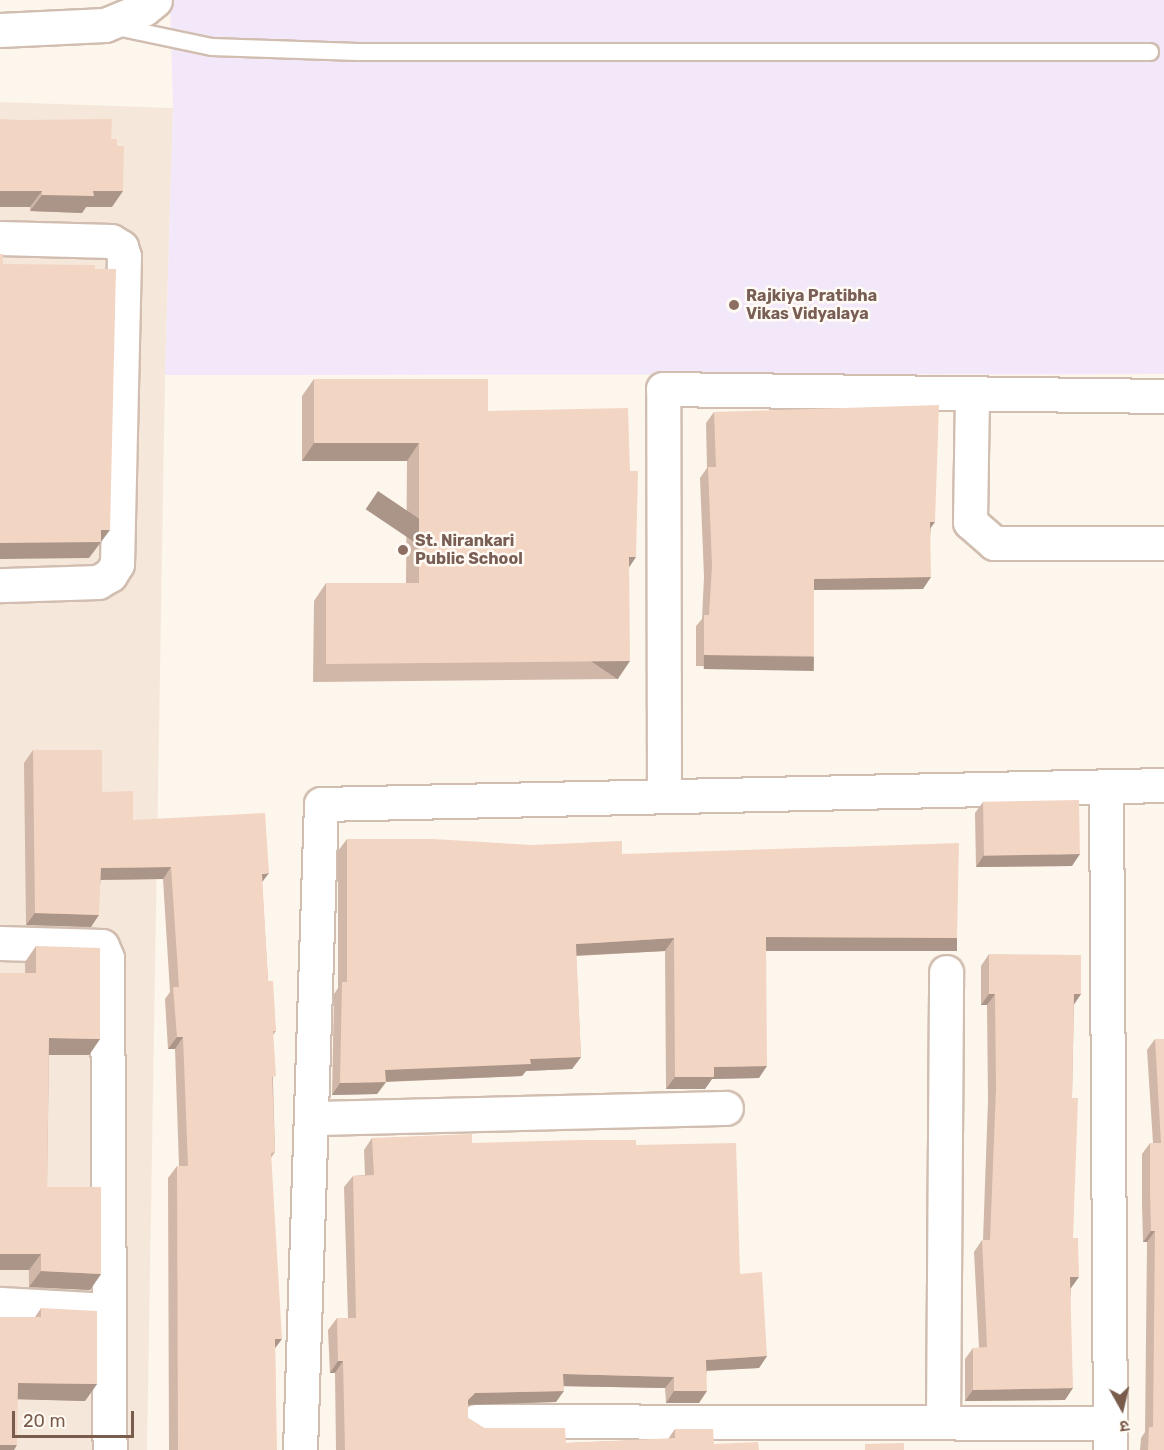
<!DOCTYPE html>
<html>
<head>
<meta charset="utf-8">
<style>
  body { margin:0 }
  #map { position:relative; width:1164px; height:1450px; overflow:hidden; background:#fdf6ec; font-family:Rubik,"Noto Sans Devanagari",sans-serif }
  div>[style] { position:absolute }
  [style*='--x'] { left:calc(var(--x)*1px); top:calc(var(--y)*1px); width:calc(var(--w)*1px); rotate:calc(var(--a)*1deg) }
  .residential>* { inset:0; background:#f5e8da }
  .education>* { inset:0; background:#f3e8fa }
  .roads { filter:drop-shadow(2px 0 #d1beb0) drop-shadow(-2px 0 #d1beb0) drop-shadow(0 2px #d1beb0) drop-shadow(0 -2px #d1beb0) }
  .lane>* { height:16px; margin:-8px; padding:0 8px; transform-origin:8px; border-radius:8px; background:#fff }
  .street>* { height:33px; margin:-16.5px; padding:0 16.5px; transform-origin:16.5px; border-radius:16.5px; background:#fff }
  .wall>* { inset:0; background:#d1b7a8 }
  .shaded-wall>* { inset:0; background:#aa9588; transform-origin:0 0 }
  .building>* { inset:0; background:#f3d5c3; transform-origin:0 0 }
  .dots>* { width:16px; height:16px; translate:-50% -50%; box-sizing:border-box; border:3px solid #fffaf3; border-radius:50% }
  span { translate:-50% -50%; white-space:nowrap; text-align:center; line-height:1.15; -webkit-text-stroke:5px #fffaf3; paint-order:stroke }
  .education-label { font-size:16px; color:#785e54; font-weight:700 }
  .left { translate:0 -50%; text-align:left }
  .north { position:absolute; left:1092px; top:1378px; width:60px; height:60px; -webkit-text-stroke:4px #fffaf3; paint-order:stroke; rotate:172deg; font-size:16px; font-weight:700; line-height:24px; text-align:center; color:#7a5c4d }
  .north::after { content:''; display:block; margin:auto; width:21px; height:27px; background:#7a5c4d; clip-path:polygon(50% 0,100% 100%,50% 72%,0 100%) }
  .scale { position:absolute; left:12px; top:1411px; width:122px; height:27px; box-sizing:border-box; border:3px solid #7a5c4d; border-top:0; padding-left:8px; font-size:18px; line-height:21px; white-space:nowrap; color:#7a5c4d; -webkit-text-stroke:4px #fffaf3; paint-order:stroke }
</style>
</head>
<body>
<div id="map">
  <div class="residential">
    <i style="clip-path:polygon(0 102px,173px 108px,165px 375px,147px 1450px,0 1450px)"></i>
  </div>
  <div class="education">
    <i style="clip-path:polygon(170px 0,1164px 0,1164px 374px,165px 375px,173px 108px)"></i>
  </div>
  <div class="roads">
    <div class="lane">
      <i style="--x:112;--y:26;--w:102;--a:11.9"></i>
      <i style="--x:212;--y:47;--w:146;--a:2"></i>
      <i style="--x:358;--y:52;--w:792;--a:0"></i>
    </div>
    <div class="street">
      <i style="--x:0;--y:30;--w:105;--a:-2.7"></i>
      <i style="--x:105;--y:25;--w:42;--a:-22.3"></i>
      <i style="--x:144;--y:9;--w:14;--a:-39"></i>
      <i style="--x:0;--y:238;--w:111;--a:1.5"></i>
      <i style="--x:111;--y:241;--w:12;--a:31"></i>
      <i style="--x:121;--y:247;--w:9;--a:72"></i>
      <i style="--x:124;--y:256;--w:308;--a:91.3"></i>
      <i style="--x:117;--y:564;--w:13;--a:122"></i>
      <i style="--x:110;--y:575;--w:14;--a:150"></i>
      <i style="--x:98;--y:582;--w:98;--a:178.2"></i>
      <i style="--x:972;--y:394;--w:128;--a:90.9"></i>
      <i style="--x:970;--y:522;--w:32;--a:41"></i>
      <i style="--x:994;--y:543;--w:170;--a:0"></i>
      <i style="--x:1106;--y:786;--w:664;--a:89.65"></i>
      <i style="--x:664;--y:796;--w:407;--a:-90.1"></i>
      <i style="--x:663;--y:389;--w:501;--a:0.8"></i>
      <i style="--x:0;--y:943;--w:102;--a:1.7"></i>
      <i style="--x:102;--y:946;--w:13;--a:67"></i>
      <i style="--x:107;--y:958;--w:492;--a:89.7"></i>
      <i style="--x:314;--y:1118;--w:412;--a:-1.4"></i>
      <i style="--x:0;--y:1304;--w:109;--a:3.2"></i>
      <i style="--x:476;--y:1421;--w:634;--a:0.18"></i>
      <i style="--x:943;--y:1422;--w:450;--a:-89.6"></i>
      <i style="--x:300;--y:1450;--w:646;--a:-88.14"></i>
      <i style="--x:321;--y:804;--w:843;--a:-1.29"></i>
    </div>
  </div>
  <div class="wall">
    <i style="clip-path:polygon(111px 139px,112px 207px,86px 207px,82px 213px,30px 211px,30px 207px,0 207px)"></i>
    <i style="clip-path:polygon(314px 379px,488px 411px,629px 566px,618px 679px,313px 682px,314px 601px,326px 583px,406px 583px,407px 461px,302px 461px,302px 396px)"></i>
    <i style="clip-path:polygon(714px 412px,931px 529px,923px 589px,814px 590px,814px 656px,806px 667px,696px 666px,696px 626px,702px 619px,704px 577px,700px 478px,707px 468px,706px 423px)"></i>
    <i style="clip-path:polygon(33px 750px,102px 792px,133px 820px,262px 883px,268px 981px,276px 1031px,273px 1035px,273px 1081px,275px 1152px,271px 1158px,275px 1348px,276px 1450px,169px 1450px,168px 1178px,177px 1166px,179px 1166px,175px 1049px,168px 1049px,165px 999px,170px 992px,163px 879px,101px 880px,91px 927px,26px 925px,24px 763px)"></i>
    <i style="clip-path:polygon(983px 802px,1072px 866px,976px 867px,975px 813px)"></i>
    <i style="clip-path:polygon(347px 839px,622px 854px,957px 938px,948px 950px,766px 949px,759px 1078px,712px 1079px,705px 1089px,666px 1089px,665px 951px,576px 956px,581px 1057px,572px 1069px,526px 1071px,522px 1076px,386px 1082px,377px 1094px,332px 1095px,334px 994px,338px 988px,338px 851px)"></i>
    <i style="clip-path:polygon(36px 946px,100px 1039px,89px 1055px,49px 1055px,47px 1187px,101px 1274px,90px 1290px,29px 1287px,25px 962px)"></i>
    <i style="clip-path:polygon(989px 954px,1081px 994px,1074px 1003px,1072px 1098px,1071px 1288px,1065px 1400px,965px 1401px,965px 1359px,973px 1348px,979px 1348px,974px 1252px,982px 1240px,983px 1240px,988px 1100px,987px 1005px,981px 1005px,981px 966px)"></i>
    <i style="clip-path:polygon(1155px 1039px,1164px 1039px,1164px 1450px,1140px 1450px,1141px 1438px,1145px 1432px,1147px 1242px,1143px 1242px,1142px 1204px,1142px 1154px,1150px 1143px,1153px 1143px,1147px 1050px)"></i>
    <i style="clip-path:polygon(372px 1138px,472px 1143px,636px 1145px,740px 1274px,767px 1356px,759px 1368px,707px 1371px,699px 1403px,666px 1403px,665px 1388px,564px 1386px,556px 1402px,468px 1404px,468px 1418px,484px 1428px,566px 1443px,668px 1439px,675px 1429px,714px 1444px,759px 1450px,336px 1450px,335px 1373px,330px 1373px,328px 1330px,337px 1318px,348px 1318px,344px 1187px,353px 1176px,365px 1175px,364px 1150px)"></i>
    <i style="clip-path:polygon(41px 1308px,97px 1384px,85px 1401px,18px 1399px,0 1450px,35px 1317px)"></i>
  </div>
  <div class="shaded-wall">
    <i style="clip-path:polygon(0 191px,42px 191px,30px 207px,0 207px)"></i>
    <i style="clip-path:polygon(93px 191px,123px 191px,112px 207px,86px 207px,82px 213px,30px 211px,42px 195px)"></i>
    <i style="clip-path:polygon(314px 443px,419px 443px,407px 461px,302px 461px)"></i>
    <i style="clip-path:polygon(930px 522px,935px 522px,927px 533px)"></i>
    <i style="clip-path:polygon(101px 530px,110px 530px,89px 558px,0 559px,0 543px)"></i>
    <i style="clip-path:polygon(629px 557px,636px 557px,624px 575px)"></i>
    <i style="clip-path:polygon(931px 577px,923px 589px,807px 590px,814px 579px)"></i>
    <i style="left:704px;top:655px;width:110px;height:14px;rotate:1deg"></i>
    <i style="left:630px;top:661px;width:22px;height:304px;rotate:124deg"></i>
    <i style="clip-path:polygon(1080px 854px,1072px 866px,976px 867px,984px 855px)"></i>
    <i style="clip-path:polygon(171px 867px,163px 879px,93px 880px,101px 868px)"></i>
    <i style="clip-path:polygon(269px 873px,260px 885px,262px 874px)"></i>
    <i style="clip-path:polygon(35px 913px,99px 915px,91px 927px,26px 925px)"></i>
    <i style="left:766px;top:937px;width:191px;height:14px"></i>
    <i style="clip-path:polygon(674px 938px,665px 951px,568px 956px,576px 944px)"></i>
    <i style="clip-path:polygon(989px 994px,995px 994px,987px 1005px,981px 1005px)"></i>
    <i style="clip-path:polygon(1074px 994px,1081px 994px,1073px 1006px)"></i>
    <i style="clip-path:polygon(177px 1037px,183px 1037px,175px 1049px,168px 1049px)"></i>
    <i style="clip-path:polygon(49px 1038px,100px 1039px,89px 1055px,37px 1055px)"></i>
    <i style="clip-path:polygon(581px 1057px,572px 1069px,526px 1071px,522px 1076px,377px 1082px,385px 1070px,530px 1059px)"></i>
    <i style="clip-path:polygon(767px 1066px,759px 1078px,712px 1079px,705px 1089px,666px 1089px,675px 1077px,714px 1067px)"></i>
    <i style="clip-path:polygon(386px 1082px,377px 1094px,332px 1095px,340px 1083px)"></i>
    <i style="clip-path:polygon(1151px 1231px,1155px 1231px,1147px 1242px,1143px 1242px)"></i>
    <i style="clip-path:polygon(0 1254px,41px 1254px,29px 1270px,0 1270px)"></i>
    <i style="clip-path:polygon(41px 1271px,101px 1274px,90px 1290px,29px 1287px)"></i>
    <i style="clip-path:polygon(1070px 1277px,1079px 1277px,1071px 1288px,1062px 1288px)"></i>
    <i style="clip-path:polygon(275px 1339px,282px 1339px,273px 1351px)"></i>
    <i style="clip-path:polygon(767px 1356px,759px 1368px,698px 1371px,706px 1360px)"></i>
    <i style="clip-path:polygon(338px 1361px,343px 1361px,335px 1373px,330px 1373px)"></i>
    <i style="clip-path:polygon(563px 1374px,674px 1377px,665px 1388px,555px 1386px)"></i>
    <i style="clip-path:polygon(18px 1383px,97px 1384px,85px 1401px,6px 1399px)"></i>
    <i style="clip-path:polygon(1073px 1388px,1065px 1400px,965px 1401px,973px 1390px)"></i>
    <i style="clip-path:polygon(564px 1391px,556px 1402px,467px 1405px,468px 1400px,475px 1393px)"></i>
    <i style="clip-path:polygon(674px 1391px,707px 1391px,699px 1403px,666px 1403px)"></i>
    <i style="clip-path:polygon(0 1445px,17px 1445px,14px 1450px,0 1450px)"></i>
  </div>
  <div class="building">
    <i style="clip-path:polygon(0 119px,19px 120px,112px 119px,111px 139px,117px 139px,117px 146px,124px 146px,123px 191px,93px 191px,94px 196px,42px 195px,42px 191px,0 191px)"></i>
    <i style="clip-path:polygon(0 254px,3px 254px,3px 264px,95px 265px,95px 269px,116px 269px,110px 530px,101px 530px,101px 542px,0 543px)"></i>
    <i style="clip-path:polygon(314px 379px,488px 379px,488px 411px,628px 408px,630px 471px,638px 471px,636px 557px,629px 557px,630px 661px,326px 664px,326px 583px,419px 583px,419px 443px,314px 443px)"></i>
    <i style="clip-path:polygon(939px 405px,935px 522px,930px 522px,931px 577px,814px 579px,814px 656px,704px 655px,704px 615px,709px 615px,712px 566px,708px 467px,716px 467px,714px 412px)"></i>
    <i style="clip-path:polygon(33px 750px,102px 750px,102px 792px,133px 791px,133px 820px,265px 813px,269px 873px,262px 874px,268px 981px,273px 981px,276px 1031px,273px 1031px,276px 1076px,272px 1077px,275px 1152px,271px 1153px,282px 1339px,275px 1339px,277px 1450px,178px 1450px,177px 1166px,188px 1166px,183px 1037px,177px 1037px,173px 987px,179px 987px,171px 867px,101px 868px,99px 915px,35px 913px)"></i>
    <i style="left:1079px;top:800px;width:54px;height:96px;rotate:89deg"></i>
    <i style="clip-path:polygon(347px 839px,433px 839px,532px 845px,622px 841px,622px 854px,959px 843px,957px 938px,766px 937px,767px 1066px,714px 1067px,714px 1077px,675px 1077px,674px 938px,576px 944px,581px 1057px,530px 1059px,531px 1064px,385px 1070px,386px 1082px,340px 1083px,342px 982px,347px 982px)"></i>
    <i style="clip-path:polygon(36px 946px,100px 948px,100px 1039px,49px 1038px,47px 1187px,101px 1187px,101px 1274px,41px 1271px,41px 1254px,0 1254px,0 973px,36px 973px)"></i>
    <i style="clip-path:polygon(989px 954px,1081px 955px,1081px 994px,1074px 994px,1072px 1098px,1078px 1098px,1073px 1238px,1078px 1238px,1079px 1277px,1070px 1277px,1073px 1388px,973px 1390px,973px 1348px,987px 1347px,982px 1240px,990px 1240px,996px 1088px,995px 994px,989px 994px)"></i>
    <i style="clip-path:polygon(1155px 1039px,1164px 1039px,1164px 1450px,1148px 1450px,1149px 1427px,1153px 1427px,1155px 1231px,1151px 1231px,1150px 1193px,1150px 1143px,1161px 1143px)"></i>
    <i style="clip-path:polygon(472px 1134px,472px 1143px,582px 1140px,636px 1140px,636px 1145px,736px 1143px,740px 1274px,762px 1272px,767px 1356px,706px 1360px,707px 1391px,674px 1391px,674px 1377px,563px 1374px,564px 1391px,475px 1393px,468px 1400px,468px 1418px,484px 1428px,565px 1428px,566px 1443px,675px 1438px,675px 1429px,713px 1429px,714px 1444px,758px 1442px,759px 1450px,345px 1450px,343px 1361px,338px 1361px,337px 1318px,356px 1318px,353px 1176px,374px 1175px,372px 1138px)"></i>
    <i style="clip-path:polygon(41px 1308px,97px 1311px,97px 1384px,18px 1383px,17px 1445px,0 1445px,0 1317px,41px 1317px)"></i>
    <i style="clip-path:polygon(904px 1443px,904px 1450px,865px 1450px,865px 1444px)"></i>
  </div>
  <div class="dots">
    <i style="left:734px;top:305px;background:#8d6e63"></i>
    <i style="left:403px;top:550px;background:#8d6e63"></i>
  </div>
  <div class="education-label">
    <span class="left" style="left:746px;top:305px">Rajkiya Pratibha<br>Vikas Vidyalaya</span>
    <span class="left" style="left:415px;top:550px">St. Nirankari<br>Public School</span>
  </div>
  <div class="north">उ</div>
  <div class="scale">20 m</div>
</div>
</body>
</html>
